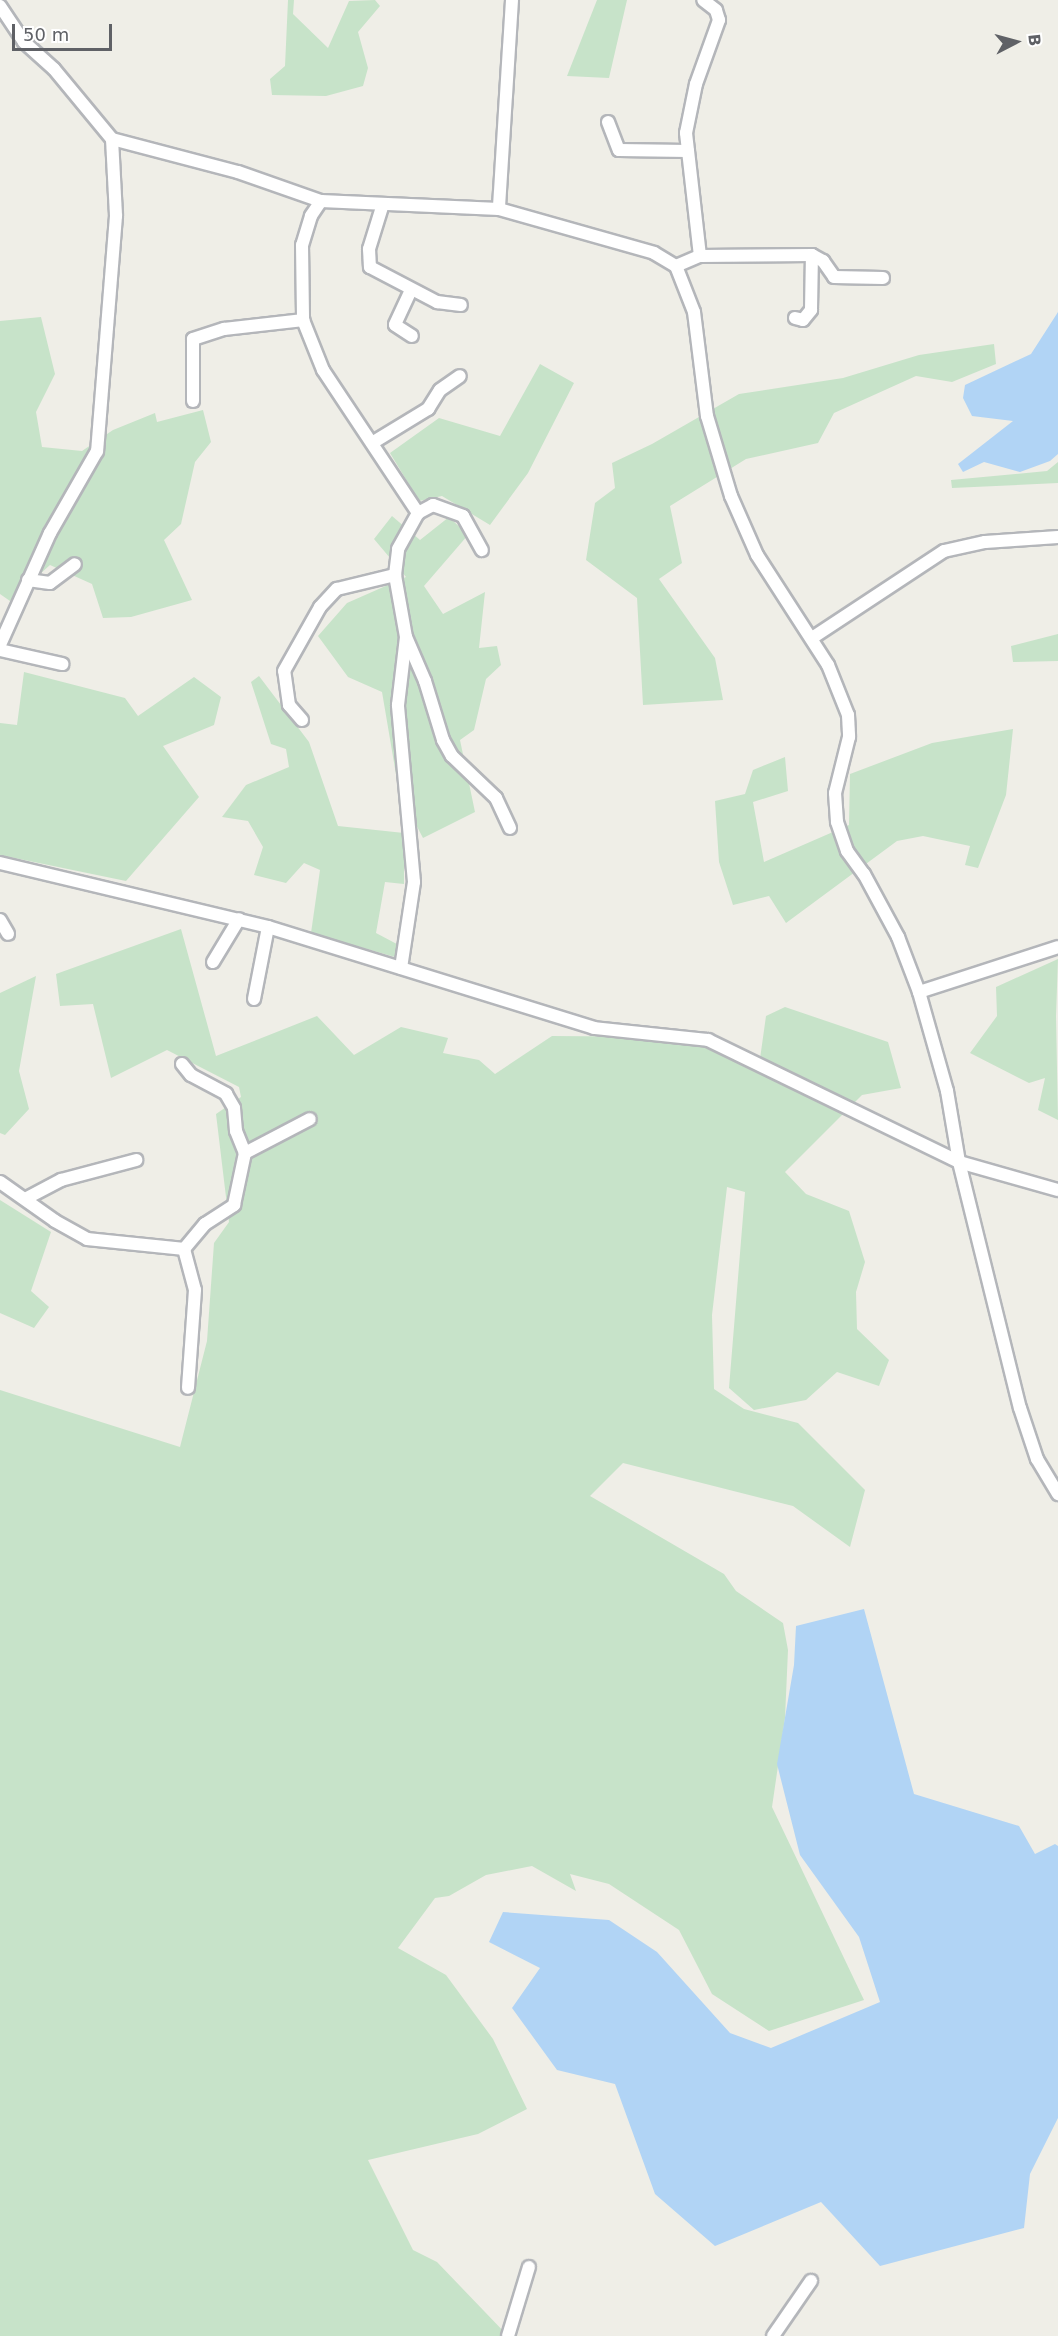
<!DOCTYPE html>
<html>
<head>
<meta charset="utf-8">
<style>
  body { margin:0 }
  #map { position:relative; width:1058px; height:2336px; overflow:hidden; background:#efeee7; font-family:"DejaVu Sans",sans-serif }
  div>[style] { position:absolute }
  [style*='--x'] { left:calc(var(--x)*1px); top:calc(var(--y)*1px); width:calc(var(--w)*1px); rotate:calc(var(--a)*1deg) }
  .green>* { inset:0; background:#c7e3c9 }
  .water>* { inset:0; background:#b1d4f5 }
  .roads { filter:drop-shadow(2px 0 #b4b6ba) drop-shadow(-2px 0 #b4b6ba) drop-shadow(0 2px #b4b6ba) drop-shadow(0 -2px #b4b6ba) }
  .street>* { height:12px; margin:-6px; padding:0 6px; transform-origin:6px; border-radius:6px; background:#fff }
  span { translate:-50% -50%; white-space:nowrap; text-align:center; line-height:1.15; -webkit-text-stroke:6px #fff; paint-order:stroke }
  .north { position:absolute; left:986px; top:12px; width:60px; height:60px; -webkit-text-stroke:4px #fff; paint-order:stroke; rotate:84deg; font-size:16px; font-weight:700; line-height:24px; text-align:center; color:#5f6166 }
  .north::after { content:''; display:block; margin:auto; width:21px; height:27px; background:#5f6166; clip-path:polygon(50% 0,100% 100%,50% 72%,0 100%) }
  .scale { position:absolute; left:12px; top:24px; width:100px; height:27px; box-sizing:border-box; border:3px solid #5f6166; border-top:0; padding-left:8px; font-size:18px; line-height:21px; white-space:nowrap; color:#5f6166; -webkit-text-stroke:4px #fff; paint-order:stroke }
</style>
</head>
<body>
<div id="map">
  <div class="green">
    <i style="clip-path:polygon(288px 0,294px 0,293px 14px,328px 48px,349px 1px,375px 0,380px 6px,358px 32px,368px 68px,363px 86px,326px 96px,272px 95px,270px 79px,285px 66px)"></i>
    <i style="clip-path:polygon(597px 0,627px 0,609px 78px,567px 76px)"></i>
    <i style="clip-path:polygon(41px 317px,55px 374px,36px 412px,42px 447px,82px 451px,113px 430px,155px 413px,157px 422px,203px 410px,211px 442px,195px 462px,181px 524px,164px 540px,192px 600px,131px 617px,103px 618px,92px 584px,50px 565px,10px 601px,0 594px,0 321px)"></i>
    <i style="clip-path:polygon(994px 344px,996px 364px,952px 382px,916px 376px,834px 413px,818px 443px,746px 459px,670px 506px,682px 563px,659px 579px,715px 658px,723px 700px,643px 705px,637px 598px,586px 560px,595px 503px,615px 488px,612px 463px,652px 444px,739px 394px,843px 378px,919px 355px)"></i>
    <i style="clip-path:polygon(540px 364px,574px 383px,528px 473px,490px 525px,442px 496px,419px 501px,390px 453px,439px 418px,500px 436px)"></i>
    <i style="clip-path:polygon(1058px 462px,1058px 483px,952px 488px,951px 480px,1047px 471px)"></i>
    <i style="clip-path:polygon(392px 516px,420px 540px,449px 517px,468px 535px,424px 586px,443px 614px,485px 592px,479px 648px,497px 646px,501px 665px,486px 679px,474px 730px,460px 740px,475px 812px,423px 838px,399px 792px,382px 692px,348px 677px,318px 636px,347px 603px,406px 577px,374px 539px)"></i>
    <i style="clip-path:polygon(1058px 634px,1058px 661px,1013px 662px,1011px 646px)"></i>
    <i style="clip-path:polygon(24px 672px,125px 698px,138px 716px,194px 677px,221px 697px,214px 725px,163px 746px,199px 797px,126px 881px,0 855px,0 723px,17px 725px)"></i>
    <i style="clip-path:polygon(259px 676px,309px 742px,338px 826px,404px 833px,404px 884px,385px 882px,376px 933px,410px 951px,409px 961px,311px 933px,320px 870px,304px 863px,286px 883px,254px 875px,263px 847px,248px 821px,222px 817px,246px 785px,289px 767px,286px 749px,271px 744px,251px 682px)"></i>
    <i style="clip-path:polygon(1013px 729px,1006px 795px,978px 868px,965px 865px,970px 846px,923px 836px,897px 841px,786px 923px,769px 896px,733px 905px,719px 862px,715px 801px,745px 794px,753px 770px,785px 757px,788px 791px,753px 802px,764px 862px,849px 825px,850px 774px,932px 743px)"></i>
    <i style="clip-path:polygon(181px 929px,216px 1056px,317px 1016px,354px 1055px,401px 1027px,448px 1038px,443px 1053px,479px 1060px,495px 1074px,552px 1036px,685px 1037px,758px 1073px,766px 1016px,785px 1007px,888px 1042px,901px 1088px,862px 1095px,785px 1172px,806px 1194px,849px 1211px,865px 1262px,856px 1292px,857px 1329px,889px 1360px,879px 1386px,837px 1372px,806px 1400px,754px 1410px,729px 1388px,745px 1192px,727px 1187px,712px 1315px,714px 1389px,744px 1409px,798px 1423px,865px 1490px,850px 1547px,793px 1506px,623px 1463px,590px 1496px,724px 1574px,736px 1591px,783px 1623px,788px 1650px,785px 1718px,772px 1807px,864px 2000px,769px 2031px,712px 1994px,679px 1930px,609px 1884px,570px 1874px,576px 1891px,532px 1866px,486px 1875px,449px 1896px,435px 1898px,398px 1948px,446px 1975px,493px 2039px,527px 2109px,478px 2134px,368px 2160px,413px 2250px,437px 2262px,508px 2336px,0 2336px,0 1390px,180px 1447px,207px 1341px,214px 1243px,229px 1222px,216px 1114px,241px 1097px,239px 1087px,167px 1050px,111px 1078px,93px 1004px,60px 1006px,56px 974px)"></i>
    <i style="clip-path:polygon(1058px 959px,1056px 1016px,1058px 1120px,1038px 1110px,1045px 1078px,1029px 1083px,970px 1053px,997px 1016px,996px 987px)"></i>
    <i style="clip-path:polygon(36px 976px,19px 1071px,29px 1109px,5px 1135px,0 1133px,0 993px)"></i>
    <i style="clip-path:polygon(0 1200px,51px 1232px,31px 1291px,49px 1307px,34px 1328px,0 1313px)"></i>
  </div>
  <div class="water">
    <i style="clip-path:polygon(1058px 312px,1058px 454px,1050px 461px,1020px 472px,984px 462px,963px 472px,958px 464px,1013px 421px,972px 416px,963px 398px,965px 385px,1031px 354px)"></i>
    <i style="clip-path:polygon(864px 1609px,914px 1794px,1019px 1826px,1035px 1854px,1055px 1844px,1058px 1846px,1058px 2118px,1030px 2174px,1024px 2228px,880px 2266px,821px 2202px,715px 2246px,655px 2194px,615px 2084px,557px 2070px,512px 2008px,540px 1968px,489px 1942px,503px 1912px,609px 1920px,657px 1952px,730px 2033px,771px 2048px,880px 2002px,859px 1937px,800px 1855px,777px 1764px,794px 1665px,796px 1626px)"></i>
  </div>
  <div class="roads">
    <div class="street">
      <i style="--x:512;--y:0;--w:209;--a:93.6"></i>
      <i style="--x:499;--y:209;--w:161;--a:15.8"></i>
      <i style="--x:654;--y:253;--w:26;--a:31"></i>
      <i style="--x:676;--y:266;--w:49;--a:68.6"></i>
      <i style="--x:694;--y:312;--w:105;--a:82.9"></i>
      <i style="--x:707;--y:416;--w:84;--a:73.3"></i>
      <i style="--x:731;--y:496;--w:64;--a:66.2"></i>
      <i style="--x:757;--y:555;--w:131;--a:57.2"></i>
      <i style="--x:828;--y:665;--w:54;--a:68.2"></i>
      <i style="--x:848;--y:715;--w:22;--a:87"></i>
      <i style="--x:849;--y:737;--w:58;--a:104"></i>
      <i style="--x:835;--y:793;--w:29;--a:86"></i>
      <i style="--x:837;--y:822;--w:31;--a:71"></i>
      <i style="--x:847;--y:851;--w:29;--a:54"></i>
      <i style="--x:864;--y:874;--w:72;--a:61.6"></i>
      <i style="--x:898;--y:937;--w:59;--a:69.1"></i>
      <i style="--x:919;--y:992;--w:103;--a:74.2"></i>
      <i style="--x:947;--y:1091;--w:72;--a:80.4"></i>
      <i style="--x:959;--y:1162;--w:253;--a:76.1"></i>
      <i style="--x:1020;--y:1408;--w:54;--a:71.6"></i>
      <i style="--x:1037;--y:1459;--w:41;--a:59"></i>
      <i style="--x:0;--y:6;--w:43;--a:56.3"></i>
      <i style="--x:24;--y:42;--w:40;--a:42"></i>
      <i style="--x:54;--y:69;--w:91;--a:50.4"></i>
      <i style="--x:112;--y:139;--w:77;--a:87"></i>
      <i style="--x:116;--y:216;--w:236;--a:94.6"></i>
      <i style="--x:97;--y:451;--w:95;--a:119.8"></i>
      <i style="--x:50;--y:533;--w:123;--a:114.1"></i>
      <i style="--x:608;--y:122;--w:30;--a:69"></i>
      <i style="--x:619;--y:150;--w:69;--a:0.8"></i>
      <i style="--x:112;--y:139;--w:130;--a:14.7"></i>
      <i style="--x:238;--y:172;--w:88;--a:19.3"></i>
      <i style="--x:321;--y:201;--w:178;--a:2.6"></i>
      <i style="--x:321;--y:201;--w:18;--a:124"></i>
      <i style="--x:311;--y:216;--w:30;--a:107"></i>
      <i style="--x:302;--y:245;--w:75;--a:89.2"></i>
      <i style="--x:303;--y:320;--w:54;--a:68.2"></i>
      <i style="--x:323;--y:370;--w:172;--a:56.4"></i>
      <i style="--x:382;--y:207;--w:44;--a:107.2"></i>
      <i style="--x:369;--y:249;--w:18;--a:87"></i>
      <i style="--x:370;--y:267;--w:76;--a:27.6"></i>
      <i style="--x:437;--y:302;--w:24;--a:7"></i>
      <i style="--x:700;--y:256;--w:124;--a:-96.5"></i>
      <i style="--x:686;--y:133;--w:50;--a:-78.5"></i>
      <i style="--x:696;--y:84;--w:68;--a:-70.2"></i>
      <i style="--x:719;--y:20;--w:10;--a:-107"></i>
      <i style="--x:716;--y:10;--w:16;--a:-142"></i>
      <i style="--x:676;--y:266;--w:26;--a:-23"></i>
      <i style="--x:700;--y:256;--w:112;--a:-0.5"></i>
      <i style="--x:812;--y:255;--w:13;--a:29"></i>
      <i style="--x:823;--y:261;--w:19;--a:55"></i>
      <i style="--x:834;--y:277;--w:49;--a:1.2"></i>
      <i style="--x:411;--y:290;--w:38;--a:115"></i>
      <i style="--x:395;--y:325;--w:20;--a:33"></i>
      <i style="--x:795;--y:318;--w:8;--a:14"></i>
      <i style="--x:803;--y:320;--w:13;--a:-51"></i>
      <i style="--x:811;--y:310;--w:55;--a:-89"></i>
      <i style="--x:193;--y:401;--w:62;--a:-90"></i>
      <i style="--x:193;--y:339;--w:33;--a:-18"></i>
      <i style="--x:224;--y:329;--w:80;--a:-6.5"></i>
      <i style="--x:372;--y:443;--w:66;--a:-31.3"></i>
      <i style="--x:428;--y:409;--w:22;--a:-58"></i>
      <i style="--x:440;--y:390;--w:24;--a:-35"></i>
      <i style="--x:28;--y:580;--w:22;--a:8"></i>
      <i style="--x:50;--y:583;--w:31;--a:-37"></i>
      <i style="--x:406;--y:637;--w:48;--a:66.6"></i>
      <i style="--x:425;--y:681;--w:62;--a:73"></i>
      <i style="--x:443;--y:740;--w:18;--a:61"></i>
      <i style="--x:452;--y:756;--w:61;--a:43.7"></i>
      <i style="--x:496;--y:798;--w:33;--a:65"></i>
      <i style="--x:812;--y:638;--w:158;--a:-33.4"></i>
      <i style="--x:944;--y:551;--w:42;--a:-12.4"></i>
      <i style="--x:985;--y:542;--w:73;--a:-3.9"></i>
      <i style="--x:0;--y:650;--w:64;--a:12.7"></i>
      <i style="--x:302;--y:720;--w:20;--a:-131"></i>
      <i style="--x:289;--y:705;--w:34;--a:-98"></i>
      <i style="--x:284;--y:671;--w:73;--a:-60.6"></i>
      <i style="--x:320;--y:607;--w:25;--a:-47"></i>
      <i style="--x:337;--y:589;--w:60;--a:-13.6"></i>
      <i style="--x:0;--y:863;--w:276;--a:13.4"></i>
      <i style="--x:268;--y:927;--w:341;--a:17.2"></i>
      <i style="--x:594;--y:1028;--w:115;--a:6"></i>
      <i style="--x:708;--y:1040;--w:279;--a:25.9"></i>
      <i style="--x:959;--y:1162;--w:103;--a:15.8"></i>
      <i style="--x:0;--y:920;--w:16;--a:60"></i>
      <i style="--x:213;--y:962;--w:50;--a:-58.8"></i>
      <i style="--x:401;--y:968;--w:87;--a:-81.4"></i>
      <i style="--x:414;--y:882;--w:178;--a:-95.2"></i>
      <i style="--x:398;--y:705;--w:68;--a:-83.3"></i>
      <i style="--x:406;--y:637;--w:63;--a:-100.1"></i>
      <i style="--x:395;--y:575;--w:26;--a:-83"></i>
      <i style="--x:398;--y:549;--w:41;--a:-60.9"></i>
      <i style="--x:418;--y:513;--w:17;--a:-28"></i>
      <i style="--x:433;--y:505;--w:32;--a:20"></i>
      <i style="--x:463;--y:516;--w:39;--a:61"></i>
      <i style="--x:919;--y:992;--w:146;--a:-17.9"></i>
      <i style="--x:254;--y:999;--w:73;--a:-79"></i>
      <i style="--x:182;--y:1064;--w:14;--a:51"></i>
      <i style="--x:191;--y:1075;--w:40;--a:28"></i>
      <i style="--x:226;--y:1094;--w:16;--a:60"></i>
      <i style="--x:234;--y:1108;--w:23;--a:85"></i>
      <i style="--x:236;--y:1131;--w:24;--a:68"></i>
      <i style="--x:0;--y:1182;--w:67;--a:35.3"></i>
      <i style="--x:55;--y:1221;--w:37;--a:29"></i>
      <i style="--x:87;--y:1239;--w:98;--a:5.9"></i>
      <i style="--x:184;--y:1249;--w:42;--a:75"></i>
      <i style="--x:195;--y:1290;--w:98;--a:94.1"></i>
      <i style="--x:25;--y:1199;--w:41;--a:-27.8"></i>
      <i style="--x:61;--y:1180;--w:78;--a:-14.9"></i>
      <i style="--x:184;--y:1249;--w:33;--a:-50"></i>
      <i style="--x:205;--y:1224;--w:35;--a:-33"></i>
      <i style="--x:234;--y:1205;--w:53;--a:-78.1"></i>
      <i style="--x:245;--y:1153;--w:73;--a:-27.6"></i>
      <i style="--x:508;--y:2336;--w:72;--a:-73.1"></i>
      <i style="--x:773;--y:2336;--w:67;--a:-55.4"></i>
    </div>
  </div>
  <div class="north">B</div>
  <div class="scale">50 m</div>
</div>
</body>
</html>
